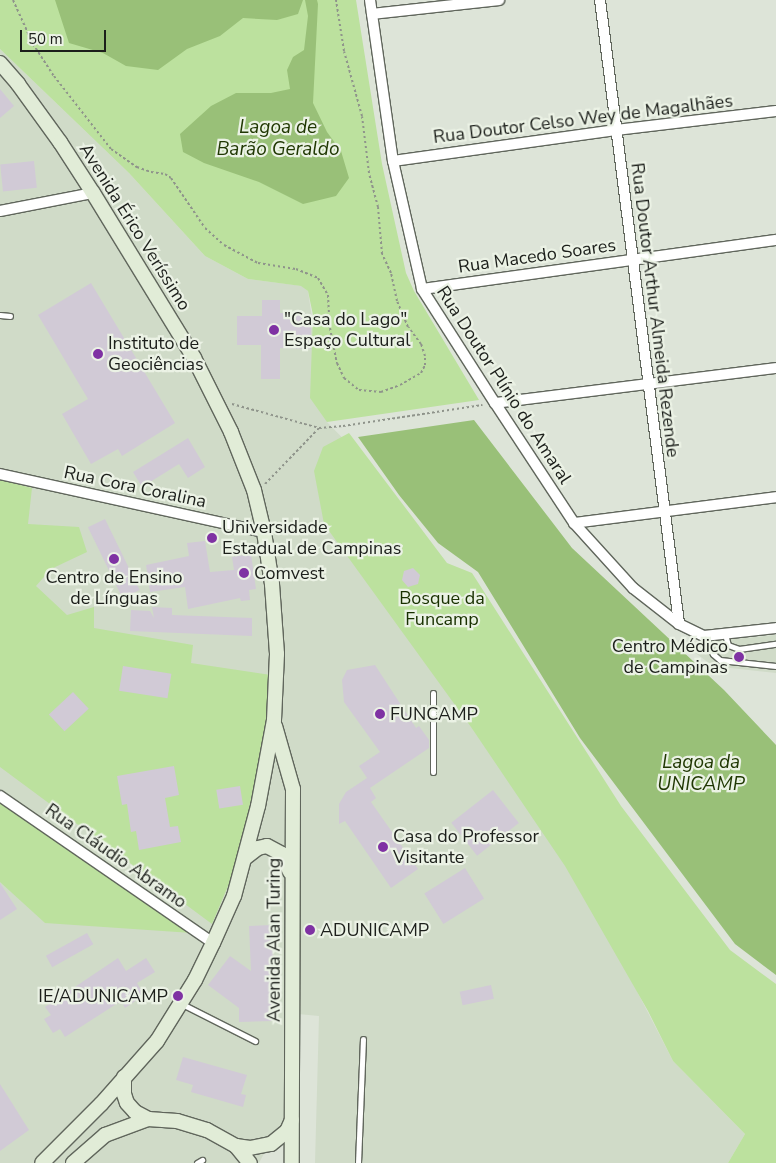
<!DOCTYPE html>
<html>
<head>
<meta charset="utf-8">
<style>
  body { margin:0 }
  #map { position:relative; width:776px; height:1163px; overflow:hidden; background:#dde4d8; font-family:"Nunito Sans",sans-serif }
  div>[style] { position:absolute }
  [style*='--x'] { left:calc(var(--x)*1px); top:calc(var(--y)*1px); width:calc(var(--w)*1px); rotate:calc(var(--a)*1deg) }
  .built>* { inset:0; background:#d0dbc8 }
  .green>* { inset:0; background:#bce19e }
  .water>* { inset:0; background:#99c078 }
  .building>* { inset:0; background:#d1cad6; transform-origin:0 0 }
  .path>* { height:2px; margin-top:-1px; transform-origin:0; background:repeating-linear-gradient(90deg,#8f948b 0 2.5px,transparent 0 5px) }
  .roads { filter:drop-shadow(1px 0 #60665c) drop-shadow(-1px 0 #60665c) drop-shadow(0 1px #60665c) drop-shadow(0 -1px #60665c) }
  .lane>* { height:5px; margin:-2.5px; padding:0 2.5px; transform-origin:2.5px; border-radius:2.5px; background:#fff }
  .street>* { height:10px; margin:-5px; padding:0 5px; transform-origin:5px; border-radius:5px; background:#fff }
  .secondary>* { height:14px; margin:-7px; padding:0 7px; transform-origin:7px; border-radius:7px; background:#e1ecd7 }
  .dots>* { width:14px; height:14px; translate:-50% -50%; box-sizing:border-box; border:2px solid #ebf2e5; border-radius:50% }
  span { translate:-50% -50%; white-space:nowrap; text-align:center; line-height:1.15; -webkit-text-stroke:4.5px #ebf2e5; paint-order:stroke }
  .street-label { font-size:18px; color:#1c1f1b }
  .poi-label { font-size:18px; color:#1c1f1b }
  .left { translate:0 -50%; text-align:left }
  .right { translate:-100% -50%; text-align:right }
  .park-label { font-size:18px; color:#193100 }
  .water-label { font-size:19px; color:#203803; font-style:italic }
  .scale { position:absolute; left:20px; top:30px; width:86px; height:22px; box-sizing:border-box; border:2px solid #1c1f1b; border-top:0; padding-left:6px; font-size:15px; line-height:18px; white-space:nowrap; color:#1c1f1b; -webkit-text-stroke:4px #ebf2e5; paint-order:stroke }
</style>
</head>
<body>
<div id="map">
  <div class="built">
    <i style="clip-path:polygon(0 49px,129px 173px,205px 256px,248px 279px,302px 286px,308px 291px,327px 422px,361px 457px,673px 1061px,745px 1134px,728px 1163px,315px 1163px,319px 1016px,298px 1014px,292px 1121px,270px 1142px,259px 1163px,0 1163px)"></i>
    <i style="clip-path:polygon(776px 635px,776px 673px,713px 666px,690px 649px,713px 641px)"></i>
  </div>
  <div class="green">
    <i style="clip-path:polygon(0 0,356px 0,382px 164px,406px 273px,414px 291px,479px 400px,327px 422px,310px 398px,313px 315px,308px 291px,301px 286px,248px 279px,205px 256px,129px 173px,0 49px)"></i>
    <i style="clip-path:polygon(349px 433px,447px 563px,472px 573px,621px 806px,730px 950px,776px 984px,776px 1163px,728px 1163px,745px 1134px,673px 1061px,648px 1011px,565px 866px,471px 727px,324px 524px,314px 471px,323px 447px)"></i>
    <i style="clip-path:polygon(0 480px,32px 488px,28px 524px,79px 527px,87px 552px,51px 569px,36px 586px,67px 615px,94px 607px,94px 628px,193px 645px,191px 663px,271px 675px,267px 723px,239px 860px,212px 924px,0 767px)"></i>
    <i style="clip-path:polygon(0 799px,192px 933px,45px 923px,0 882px)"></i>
  </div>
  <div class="water">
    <i style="clip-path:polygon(55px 0,303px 0,298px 14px,277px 20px,243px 18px,220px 36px,187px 49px,158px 70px,126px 66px,103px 53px,69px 43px)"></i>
    <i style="clip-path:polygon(305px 0,317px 0,318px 4px,313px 103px,327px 132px,341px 151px,349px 178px,336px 196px,303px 204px,259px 182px,204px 163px,183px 152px,180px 134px,211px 106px,236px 93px,271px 93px,290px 89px,287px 70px,293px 57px,304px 50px,308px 16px)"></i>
    <i style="clip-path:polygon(474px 420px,572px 548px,724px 690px,776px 745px,776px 975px,735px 944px,580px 738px,478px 572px,438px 543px,399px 495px,358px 437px)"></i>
  </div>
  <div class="building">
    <i style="clip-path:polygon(0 89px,14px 106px,0 118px)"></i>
    <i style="left:34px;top:161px;width:27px;height:34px;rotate:84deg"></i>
    <i style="clip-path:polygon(91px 283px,175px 423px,122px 456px,118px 449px,91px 464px,62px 414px,88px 399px,38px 315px)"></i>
    <i style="clip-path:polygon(262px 300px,280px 300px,280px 313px,311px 314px,311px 349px,280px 348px,280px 379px,261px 379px,261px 345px,237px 345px,237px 316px,262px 316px)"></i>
    <i style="clip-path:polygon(188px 438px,205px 467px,188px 478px,179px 464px,142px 487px,133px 472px)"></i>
    <i style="left:105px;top:519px;width:79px;height:19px;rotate:64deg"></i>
    <i style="clip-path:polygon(205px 541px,210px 572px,234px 570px,232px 557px,251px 554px,256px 589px,249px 590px,250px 600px,241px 601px,240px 598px,188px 609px,185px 587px,150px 592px,146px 565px,189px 556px,187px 543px)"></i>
    <i style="clip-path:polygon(413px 568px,420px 575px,418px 584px,408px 587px,402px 580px,404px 571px)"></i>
    <i style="clip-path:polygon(152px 607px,172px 608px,172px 615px,252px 618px,252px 636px,130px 631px,131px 610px,150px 611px,154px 618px)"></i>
    <i style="clip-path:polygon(375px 665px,416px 728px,419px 726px,429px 740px,429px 748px,370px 788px,376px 798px,371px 802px,418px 869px,391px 888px,345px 821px,339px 824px,339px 804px,346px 792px,367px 778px,359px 766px,380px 752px,344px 702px,342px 680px,347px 670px)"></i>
    <i style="left:123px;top:666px;width:49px;height:25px;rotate:9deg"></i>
    <i style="left:73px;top:692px;width:23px;height:33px;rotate:47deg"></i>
    <i style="clip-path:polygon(174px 766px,179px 795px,165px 798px,170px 827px,178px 826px,181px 842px,139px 850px,136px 831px,131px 832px,127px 804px,122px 805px,117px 776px)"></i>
    <i style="left:240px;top:786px;width:19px;height:24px;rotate:81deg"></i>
    <i style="left:493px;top:790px;width:42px;height:53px;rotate:52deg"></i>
    <i style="left:465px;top:868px;width:36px;height:48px;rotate:58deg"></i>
    <i style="clip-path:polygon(0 883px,17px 909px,0 920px)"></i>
    <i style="clip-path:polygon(272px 925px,273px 960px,280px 961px,279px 990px,272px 990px,272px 1021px,239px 1022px,239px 1008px,208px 985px,230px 956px,251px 971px,249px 926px)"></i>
    <i style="left:87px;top:933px;width:13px;height:47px;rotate:61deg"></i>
    <i style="clip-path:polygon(118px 958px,126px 971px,146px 958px,155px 972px,137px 983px,144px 995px,125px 1008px,121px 1001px,65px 1037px,60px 1029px,53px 1033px,44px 1019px,51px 1015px,45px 1007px)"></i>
    <i style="left:491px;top:985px;width:14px;height:32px;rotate:78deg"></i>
    <i style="clip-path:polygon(183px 1057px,247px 1075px,241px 1094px,246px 1095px,243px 1107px,191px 1092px,193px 1085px,176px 1080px)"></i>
    <i style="clip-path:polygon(0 1084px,29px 1130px,0 1151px)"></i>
  </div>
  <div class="path">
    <i style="--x:13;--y:0;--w:48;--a:65.6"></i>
    <i style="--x:33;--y:44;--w:38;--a:57"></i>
    <i style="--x:54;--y:76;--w:93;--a:52"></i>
    <i style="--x:111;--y:149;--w:32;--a:35"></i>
    <i style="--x:137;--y:167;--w:15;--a:20"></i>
    <i style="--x:151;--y:172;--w:14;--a:8"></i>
    <i style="--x:165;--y:174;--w:7;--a:34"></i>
    <i style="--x:171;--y:178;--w:60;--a:55.8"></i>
    <i style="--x:205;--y:228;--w:25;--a:42"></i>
    <i style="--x:224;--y:245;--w:38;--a:28"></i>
    <i style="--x:258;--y:263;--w:38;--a:9"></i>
    <i style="--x:296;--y:269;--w:24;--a:22"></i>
    <i style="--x:318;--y:278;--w:20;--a:60"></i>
    <i style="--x:328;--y:295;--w:33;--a:87"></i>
    <i style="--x:330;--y:328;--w:36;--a:79"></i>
    <i style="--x:337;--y:363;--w:17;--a:65"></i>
    <i style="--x:344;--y:378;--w:19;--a:39"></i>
    <i style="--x:359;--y:390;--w:22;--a:5"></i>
    <i style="--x:381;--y:392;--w:20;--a:-20"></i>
    <i style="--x:400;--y:385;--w:24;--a:-30"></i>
    <i style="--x:421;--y:373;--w:9;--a:-63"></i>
    <i style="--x:425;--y:365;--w:9;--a:-90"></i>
    <i style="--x:425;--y:356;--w:13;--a:-108"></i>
    <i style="--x:421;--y:344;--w:21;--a:-127"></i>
    <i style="--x:408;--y:327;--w:28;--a:-113"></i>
    <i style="--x:397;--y:301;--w:29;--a:-102"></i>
    <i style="--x:391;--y:273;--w:21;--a:-115"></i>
    <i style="--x:382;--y:254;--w:47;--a:-94.9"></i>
    <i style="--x:378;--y:207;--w:35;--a:-105"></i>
    <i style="--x:369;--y:173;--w:57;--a:-97"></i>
    <i style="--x:362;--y:116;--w:67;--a:-105.5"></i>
    <i style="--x:344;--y:51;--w:52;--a:-98.9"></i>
    <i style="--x:232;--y:404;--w:90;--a:15.4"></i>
    <i style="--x:319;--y:428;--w:24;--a:-5"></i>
    <i style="--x:343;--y:426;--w:141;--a:-8.6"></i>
    <i style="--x:265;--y:484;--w:78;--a:-46"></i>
  </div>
  <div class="roads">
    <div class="lane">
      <i style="--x:0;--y:315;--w:10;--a:6"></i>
      <i style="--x:725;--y:634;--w:11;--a:75"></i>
      <i style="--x:728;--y:645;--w:12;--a:20"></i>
      <i style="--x:739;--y:649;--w:37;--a:-8"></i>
      <i style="--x:704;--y:637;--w:19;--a:62"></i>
      <i style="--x:713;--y:654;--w:9;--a:41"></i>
      <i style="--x:720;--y:660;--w:56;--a:6.1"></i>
      <i style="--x:433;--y:693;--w:79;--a:90"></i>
      <i style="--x:182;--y:1004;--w:82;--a:26.9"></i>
      <i style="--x:197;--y:1163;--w:6;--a:-31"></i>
      <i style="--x:358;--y:1163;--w:124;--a:-87.7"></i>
    </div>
    <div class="street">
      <i style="--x:370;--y:0;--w:163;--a:81.9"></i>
      <i style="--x:393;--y:161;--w:131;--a:77.2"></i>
      <i style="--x:422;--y:289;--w:135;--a:57.4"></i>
      <i style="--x:495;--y:403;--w:144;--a:56.6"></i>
      <i style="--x:574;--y:523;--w:88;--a:47.8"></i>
      <i style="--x:633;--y:588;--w:58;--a:38"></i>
      <i style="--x:679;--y:624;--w:28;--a:26"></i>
      <i style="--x:704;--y:636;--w:72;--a:-6.3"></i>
      <i style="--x:600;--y:0;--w:629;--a:82.78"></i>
      <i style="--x:372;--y:14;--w:128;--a:-6.3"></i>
      <i style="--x:393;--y:161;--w:225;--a:-7.9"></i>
      <i style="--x:616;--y:130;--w:161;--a:-6.8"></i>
      <i style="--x:0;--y:211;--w:95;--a:-11"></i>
      <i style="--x:422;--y:289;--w:357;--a:-7.9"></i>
      <i style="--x:495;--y:403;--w:283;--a:-7.1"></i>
      <i style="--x:0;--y:474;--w:270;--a:12.4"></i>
      <i style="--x:574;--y:523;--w:204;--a:-7.3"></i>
      <i style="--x:0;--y:796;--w:259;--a:34.6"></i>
    </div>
    <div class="secondary">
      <i style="--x:0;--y:63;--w:28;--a:49"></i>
      <i style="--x:18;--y:84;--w:72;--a:54.1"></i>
      <i style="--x:60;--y:142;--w:61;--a:57.1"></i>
      <i style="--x:93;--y:193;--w:193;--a:58.5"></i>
      <i style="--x:194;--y:358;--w:83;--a:63.4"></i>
      <i style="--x:231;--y:432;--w:62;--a:68.4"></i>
      <i style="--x:254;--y:490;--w:43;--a:76.6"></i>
      <i style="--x:264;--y:532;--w:53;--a:81.3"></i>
      <i style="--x:272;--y:584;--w:70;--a:85.9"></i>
      <i style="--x:277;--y:654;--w:66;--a:92.6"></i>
      <i style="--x:274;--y:720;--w:87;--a:100.5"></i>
      <i style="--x:258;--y:806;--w:93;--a:104.9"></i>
      <i style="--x:234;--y:896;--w:51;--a:114.1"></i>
      <i style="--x:213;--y:943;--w:41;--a:115.9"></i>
      <i style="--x:195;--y:980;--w:72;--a:121.9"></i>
      <i style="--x:157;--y:1041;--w:84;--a:131.6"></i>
      <i style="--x:101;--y:1104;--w:83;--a:135"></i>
      <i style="--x:275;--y:726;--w:66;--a:74.1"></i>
      <i style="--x:293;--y:789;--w:374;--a:90.2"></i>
      <i style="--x:245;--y:858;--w:16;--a:-38"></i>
      <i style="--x:258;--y:848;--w:9;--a:-13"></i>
      <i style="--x:267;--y:846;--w:17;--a:28"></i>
      <i style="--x:282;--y:854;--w:20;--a:66"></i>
      <i style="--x:124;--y:1077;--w:17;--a:90"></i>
      <i style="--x:124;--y:1094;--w:9;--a:72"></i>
      <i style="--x:127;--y:1103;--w:12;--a:48"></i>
      <i style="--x:135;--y:1112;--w:15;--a:28"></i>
      <i style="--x:236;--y:1146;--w:14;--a:8"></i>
      <i style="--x:250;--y:1148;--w:21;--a:-11"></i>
      <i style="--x:271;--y:1144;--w:21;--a:-39"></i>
      <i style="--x:287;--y:1131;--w:12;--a:-66"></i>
      <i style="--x:73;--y:1163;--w:43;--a:-41.2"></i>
      <i style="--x:105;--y:1135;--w:46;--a:-20.4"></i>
      <i style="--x:148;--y:1119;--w:29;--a:4"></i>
      <i style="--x:177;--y:1121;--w:31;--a:17"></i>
      <i style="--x:207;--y:1130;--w:33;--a:29"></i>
      <i style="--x:236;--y:1146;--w:22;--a:51"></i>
    </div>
  </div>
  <div class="dots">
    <i style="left:274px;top:330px;background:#7f32a3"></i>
    <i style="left:98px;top:354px;background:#7f32a3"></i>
    <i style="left:212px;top:538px;background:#7f32a3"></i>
    <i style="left:114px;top:559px;background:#7f32a3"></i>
    <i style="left:244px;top:573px;background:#7f32a3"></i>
    <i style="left:739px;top:657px;background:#7f32a3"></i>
    <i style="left:380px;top:714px;background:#7f32a3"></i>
    <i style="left:383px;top:847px;background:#7f32a3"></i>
    <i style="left:310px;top:930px;background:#7f32a3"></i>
    <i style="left:178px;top:996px;background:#7f32a3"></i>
  </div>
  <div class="street-label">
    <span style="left:583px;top:119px;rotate:-7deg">Rua Doutor Celso Wey de Magalhães</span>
    <span style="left:135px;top:227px;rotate:58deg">Avenida Érico Veríssimo</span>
    <span style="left:537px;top:256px;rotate:-8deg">Rua Macedo Soares</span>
    <span style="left:655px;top:310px;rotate:83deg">Rua Doutor Arthur Almeida Rezende</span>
    <span style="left:504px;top:385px;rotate:57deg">Rua Doutor Plínio do Amaral</span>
    <span style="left:135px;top:487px;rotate:12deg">Rua Cora Coralina</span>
    <span style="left:116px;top:856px;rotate:35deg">Rua Cláudio Abramo</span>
    <span style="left:274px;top:940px;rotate:-90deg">Avenida Alan Turing</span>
  </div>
  <div class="poi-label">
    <span class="left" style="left:284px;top:330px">"Casa do Lago"<br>Espaço Cultural</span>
    <span class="left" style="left:108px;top:354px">Instituto de<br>Geociências</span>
    <span class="left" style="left:222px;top:538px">Universidade<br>Estadual de Campinas</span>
    <span class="left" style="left:254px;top:573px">Comvest</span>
    <span style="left:114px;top:588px">Centro de Ensino<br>de Línguas</span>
    <span class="right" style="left:728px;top:657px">Centro Médico<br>de Campinas</span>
    <span class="left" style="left:390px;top:714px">FUNCAMP</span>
    <span class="left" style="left:393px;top:847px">Casa do Professor<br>Visitante</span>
    <span class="left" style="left:320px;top:930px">ADUNICAMP</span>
    <span class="right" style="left:168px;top:996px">IE/ADUNICAMP</span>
  </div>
  <div class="park-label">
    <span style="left:442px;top:609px">Bosque da<br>Funcamp</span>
  </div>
  <div class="water-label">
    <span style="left:278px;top:139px">Lagoa de<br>Barão Geraldo</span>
    <span style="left:701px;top:774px">Lagoa da<br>UNICAMP</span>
  </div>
  <div class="scale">50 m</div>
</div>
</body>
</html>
